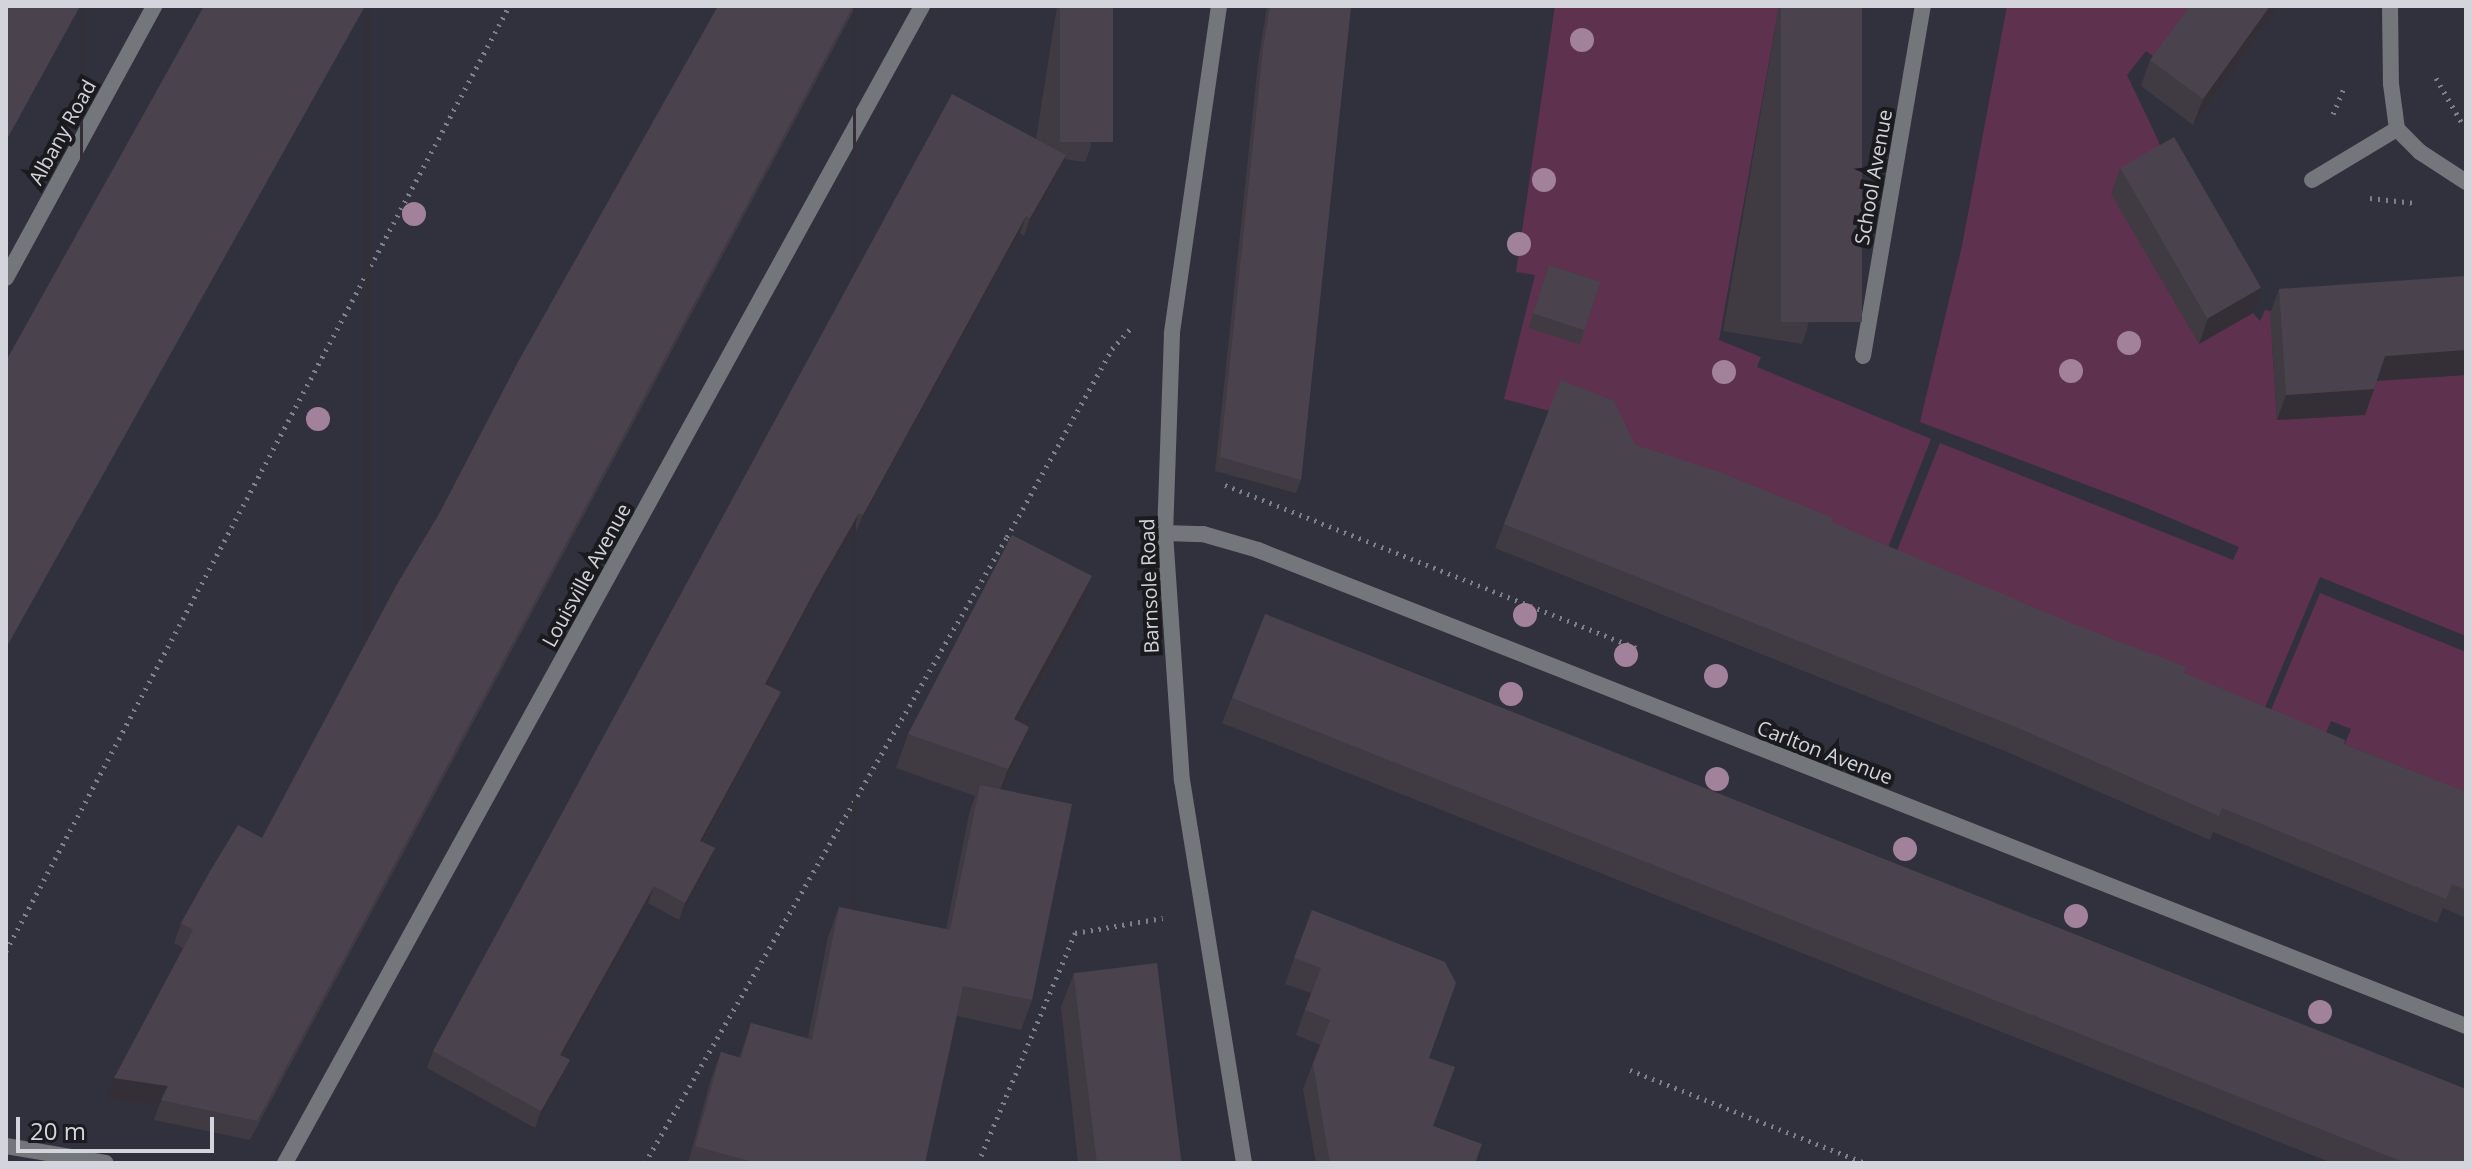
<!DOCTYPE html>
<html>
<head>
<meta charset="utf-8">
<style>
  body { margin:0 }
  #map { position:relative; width:2472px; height:1169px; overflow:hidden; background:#31313d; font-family:"Open Sans",sans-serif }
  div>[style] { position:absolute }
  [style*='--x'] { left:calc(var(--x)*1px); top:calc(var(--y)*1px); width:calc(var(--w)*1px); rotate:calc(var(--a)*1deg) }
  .green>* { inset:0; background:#5e324f }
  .path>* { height:5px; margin-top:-2.5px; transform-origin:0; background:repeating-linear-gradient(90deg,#80808a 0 2px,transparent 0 8px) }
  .minor>* { height:16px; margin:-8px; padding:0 8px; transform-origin:8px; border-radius:8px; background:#73767b }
  .tertiary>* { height:16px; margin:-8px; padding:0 8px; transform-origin:8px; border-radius:8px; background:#73767b }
  .trees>* { width:24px; height:24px; margin:-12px; border-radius:50%; background:#a1829a }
  .wall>* { inset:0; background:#403a42; transform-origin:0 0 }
  .shaded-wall>* { inset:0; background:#342f36; transform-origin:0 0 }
  .building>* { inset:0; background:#4a434d; transform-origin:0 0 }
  span { translate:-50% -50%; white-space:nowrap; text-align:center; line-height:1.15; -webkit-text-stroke:8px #1a1a1f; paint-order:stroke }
  .street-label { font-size:20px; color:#d4d5dc }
  .frame { position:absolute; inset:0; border:8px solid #d4d5dc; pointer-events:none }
  .scale { position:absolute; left:16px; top:1117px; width:198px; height:36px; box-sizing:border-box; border:4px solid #d4d5dc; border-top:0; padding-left:10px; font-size:24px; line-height:28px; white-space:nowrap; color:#d4d5dc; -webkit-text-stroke:6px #1a1a1f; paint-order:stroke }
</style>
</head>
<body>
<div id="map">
  <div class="green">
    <i style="clip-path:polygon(1555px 6px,1779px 6px,1719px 340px,1761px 357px,1757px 367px,1931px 439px,1879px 570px,1550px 411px,1504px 399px,1535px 275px,1516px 272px)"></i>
    <i style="clip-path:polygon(2007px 6px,2199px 6px,2159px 60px,2146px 51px,2127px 75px,2158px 140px,2165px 162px,2199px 343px,2253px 313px,2260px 321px,2265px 310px,2280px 313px,2272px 345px,2277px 420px,2376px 381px,2466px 370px,2466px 636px,2320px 577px,2255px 731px,1876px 603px,1940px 443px,2233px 560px,2239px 547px,2137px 504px,1920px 422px,1962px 246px)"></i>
    <i style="clip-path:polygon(2320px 593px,2466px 652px,2466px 821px,2323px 796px,2351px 729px,2331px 721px,2314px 761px,2248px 765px)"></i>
  </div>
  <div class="path">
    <i style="--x:2436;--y:78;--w:54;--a:60.1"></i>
    <i style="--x:2333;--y:114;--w:30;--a:-67"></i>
    <i style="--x:2370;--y:198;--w:45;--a:6.3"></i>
    <i style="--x:1225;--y:485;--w:445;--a:21.6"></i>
    <i style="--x:6;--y:951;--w:1071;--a:-61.97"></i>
    <i style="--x:1630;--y:1070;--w:253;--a:21.6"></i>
    <i style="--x:645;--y:1163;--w:723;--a:-59.96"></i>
    <i style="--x:1007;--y:537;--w:215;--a:-60.8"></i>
    <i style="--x:1112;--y:349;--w:27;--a:-48"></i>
    <i style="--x:978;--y:1163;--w:250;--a:-67.1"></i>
    <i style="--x:1075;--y:933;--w:89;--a:-9.7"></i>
  </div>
  <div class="minor">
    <i style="--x:2390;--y:6;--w:78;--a:89.3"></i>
    <i style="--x:2391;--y:84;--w:45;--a:82.4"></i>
    <i style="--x:2397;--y:129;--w:33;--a:45"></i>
    <i style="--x:2420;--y:152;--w:55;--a:33.1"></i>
    <i style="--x:2312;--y:180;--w:99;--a:-31"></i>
    <i style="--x:6;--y:278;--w:310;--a:-61.4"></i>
    <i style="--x:1863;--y:356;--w:355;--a:-80.3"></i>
    <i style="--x:1165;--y:533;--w:38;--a:2"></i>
    <i style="--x:1203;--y:534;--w:57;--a:16.2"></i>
    <i style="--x:1258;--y:550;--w:1298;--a:21.51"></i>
    <i style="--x:6;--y:1146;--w:101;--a:9.6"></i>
    <i style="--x:285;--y:1163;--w:1321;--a:-61.16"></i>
  </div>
  <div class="tertiary">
    <i style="--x:1219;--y:6;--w:331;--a:98.2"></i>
    <i style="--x:1172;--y:334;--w:199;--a:92"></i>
    <i style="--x:1165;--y:533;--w:248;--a:86.1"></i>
    <i style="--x:1182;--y:780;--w:388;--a:80.8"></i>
  </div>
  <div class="trees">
    <i style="left:1582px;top:40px"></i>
    <i style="left:1544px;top:180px"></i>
    <i style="left:414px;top:214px"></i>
    <i style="left:1519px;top:244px"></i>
    <i style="left:2129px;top:343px"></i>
    <i style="left:2071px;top:371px"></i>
    <i style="left:1724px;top:372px"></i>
    <i style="left:318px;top:419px"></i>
    <i style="left:1525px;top:615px"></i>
    <i style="left:1626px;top:655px"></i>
    <i style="left:1716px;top:676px"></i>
    <i style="left:1511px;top:694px"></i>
    <i style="left:1717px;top:779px"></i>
    <i style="left:1905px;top:849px"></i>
    <i style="left:2076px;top:916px"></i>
    <i style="left:2320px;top:1012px"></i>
  </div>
  <div class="wall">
    <i style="clip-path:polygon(718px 6px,856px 6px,250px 1140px,154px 1120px,159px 1106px,107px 1098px,183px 948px,174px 943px,181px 923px,262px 838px)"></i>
    <i style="clip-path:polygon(1057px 6px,1113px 6px,1090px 149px,1085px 162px,1064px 159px,1059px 172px,1024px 236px,1020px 233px,856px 532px,853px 531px,810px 605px,767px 685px,781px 692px,774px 710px,703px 842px,715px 848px,709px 866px,679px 920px,648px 903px,563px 1056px,570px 1060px,563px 1077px,535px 1128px,427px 1068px,433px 1051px,1036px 139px)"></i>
    <i style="clip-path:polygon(1267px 6px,1351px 6px,1301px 480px,1296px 493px,1215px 471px,1258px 63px)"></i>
    <i style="clip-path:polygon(1779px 6px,1862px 6px,1807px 330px,1802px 344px,1723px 331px)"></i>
    <i style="clip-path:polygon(2279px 6px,2193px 125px,2141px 86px,2150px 60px)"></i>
    <i style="clip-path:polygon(2120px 168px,2253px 313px,2199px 344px,2111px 194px)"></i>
    <i style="left:1549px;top:265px;width:54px;height:66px;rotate:18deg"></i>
    <i style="clip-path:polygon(2279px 289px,2466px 375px,2377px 381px,2365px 415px,2277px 420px,2270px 314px)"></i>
    <i style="clip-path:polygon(1635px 445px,1831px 522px,2184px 673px,2344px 744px,2466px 792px,2466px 918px,2443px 908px,2437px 923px,2213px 832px,2210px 840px,2007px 752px,1495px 548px,1504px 524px)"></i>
    <i style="clip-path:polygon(1079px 611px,1019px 722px,1029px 727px,1016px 762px,1002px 789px,1032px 1000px,1021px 1030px,957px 1016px,925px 1163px,688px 1163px,710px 1082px,721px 1052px,739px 1058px,751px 1023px,808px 1038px,828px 937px,839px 907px,946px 929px,969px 814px,975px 796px,896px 768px,908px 734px)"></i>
    <i style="clip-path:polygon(1232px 698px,2466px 1163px,2332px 1163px,1222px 723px)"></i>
    <i style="clip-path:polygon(1312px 910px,1429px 1058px,1433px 1126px,1475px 1163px,1316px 1163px,1303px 1089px,1320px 1045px,1296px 1035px,1311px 993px,1285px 984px)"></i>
    <i style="clip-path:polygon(1074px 973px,1180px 1163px,1078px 1163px,1061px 1007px)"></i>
  </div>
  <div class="shaded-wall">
    <i style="left:80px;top:6px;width:3px;height:154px"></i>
    <i style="left:365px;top:6px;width:5px;height:736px"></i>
    <i style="left:853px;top:6px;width:3px;height:1264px"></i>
    <i style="clip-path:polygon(2270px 6px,2279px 6px,2193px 125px,2203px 99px)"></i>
    <i style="clip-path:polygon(1066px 155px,1059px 172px,1024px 236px,1030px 218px)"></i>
    <i style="clip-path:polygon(1026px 216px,1020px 233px,856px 532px,863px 515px)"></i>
    <i style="clip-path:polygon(2262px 287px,2253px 313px,2199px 344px,2208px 318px)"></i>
    <i style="clip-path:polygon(2466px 350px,2466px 375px,2376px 381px,2385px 356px)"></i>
    <i style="clip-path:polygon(2374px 389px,2365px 415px,2277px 420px,2286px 395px)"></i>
    <i style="clip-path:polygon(859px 513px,853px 531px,810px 605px,759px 701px,765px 684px,816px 588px)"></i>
    <i style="clip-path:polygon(1092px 576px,1079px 611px,1001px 754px,1014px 719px)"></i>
    <i style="clip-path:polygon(781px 692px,774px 710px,694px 858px,700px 841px)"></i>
    <i style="clip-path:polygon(1029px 727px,1016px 762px,995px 804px,1008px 769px)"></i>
    <i style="clip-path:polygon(715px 848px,709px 866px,679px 920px,685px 903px)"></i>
    <i style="clip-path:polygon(654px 886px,648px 903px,554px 1072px,560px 1055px)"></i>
    <i style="clip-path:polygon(570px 1060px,563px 1077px,535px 1128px,541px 1111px)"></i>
    <i style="clip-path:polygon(114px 1078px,168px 1086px,159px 1106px,107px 1098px)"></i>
  </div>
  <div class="building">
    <i style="clip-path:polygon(6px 6px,80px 6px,6px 141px)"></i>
    <i style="clip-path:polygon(204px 6px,365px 6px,6px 648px,6px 361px)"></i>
    <i style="clip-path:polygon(718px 6px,853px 6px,257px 1121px,161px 1100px,168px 1086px,114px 1078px,193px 930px,181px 923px,209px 873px,238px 825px,262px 838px,396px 586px,439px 514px,518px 362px)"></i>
    <i style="left:1060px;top:6px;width:53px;height:136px"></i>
    <i style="clip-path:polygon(1270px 6px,1351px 6px,1301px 480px,1220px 457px,1263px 49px)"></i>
    <i style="left:1781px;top:6px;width:81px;height:316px"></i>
    <i style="clip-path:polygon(2190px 6px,2270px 6px,2203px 99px,2150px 60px)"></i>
    <i style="clip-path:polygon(952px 94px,1066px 155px,1030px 218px,1026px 216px,863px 515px,859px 513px,816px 588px,765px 684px,781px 692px,700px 841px,715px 848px,685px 903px,654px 886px,560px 1055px,570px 1060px,541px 1111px,433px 1051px)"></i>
    <i style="left:2174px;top:137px;width:174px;height:62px;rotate:60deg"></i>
    <i style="left:1549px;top:265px;width:54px;height:51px;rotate:18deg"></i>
    <i style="clip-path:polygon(2466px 276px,2466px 350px,2385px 356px,2374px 389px,2286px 395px,2279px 289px)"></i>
    <i style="clip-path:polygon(1561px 380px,1614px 401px,1635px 445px,1722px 473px,1833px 518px,1831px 522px,2073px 624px,2186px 667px,2184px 673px,2345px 740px,2344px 744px,2466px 792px,2466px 890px,2452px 884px,2446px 899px,2222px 808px,2219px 816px,2016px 727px,1504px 524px)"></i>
    <i style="clip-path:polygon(1012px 535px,1092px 576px,1014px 719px,1029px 727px,1008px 769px,908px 734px)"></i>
    <i style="clip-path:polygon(1265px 614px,2466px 1089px,2466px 1163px,2406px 1163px,1232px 698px)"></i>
    <i style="clip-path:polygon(980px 785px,1072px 804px,1032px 1000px,963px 986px,925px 1163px,781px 1163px,774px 1161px,773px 1163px,756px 1163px,695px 1146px,721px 1052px,741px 1058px,751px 1023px,812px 1040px,839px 907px,950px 930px)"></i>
    <i style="clip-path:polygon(1312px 910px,1445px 962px,1456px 983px,1429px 1058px,1455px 1067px,1433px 1126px,1482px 1144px,1475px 1163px,1330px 1163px,1313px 1064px,1330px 1020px,1305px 1010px,1321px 968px,1294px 958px)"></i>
    <i style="left:1157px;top:963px;width:201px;height:84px;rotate:83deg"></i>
  </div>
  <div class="street-label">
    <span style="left:62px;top:132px;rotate:-61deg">Albany Road</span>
    <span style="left:1873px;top:177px;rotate:-80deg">School Avenue</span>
    <span style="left:586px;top:575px;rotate:-61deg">Louisville Avenue</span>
    <span style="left:1149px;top:586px;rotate:-92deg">Barnsole Road</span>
    <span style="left:1825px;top:752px;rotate:21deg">Carlton Avenue</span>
  </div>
  <div class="frame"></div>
  <div class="scale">20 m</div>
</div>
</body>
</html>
